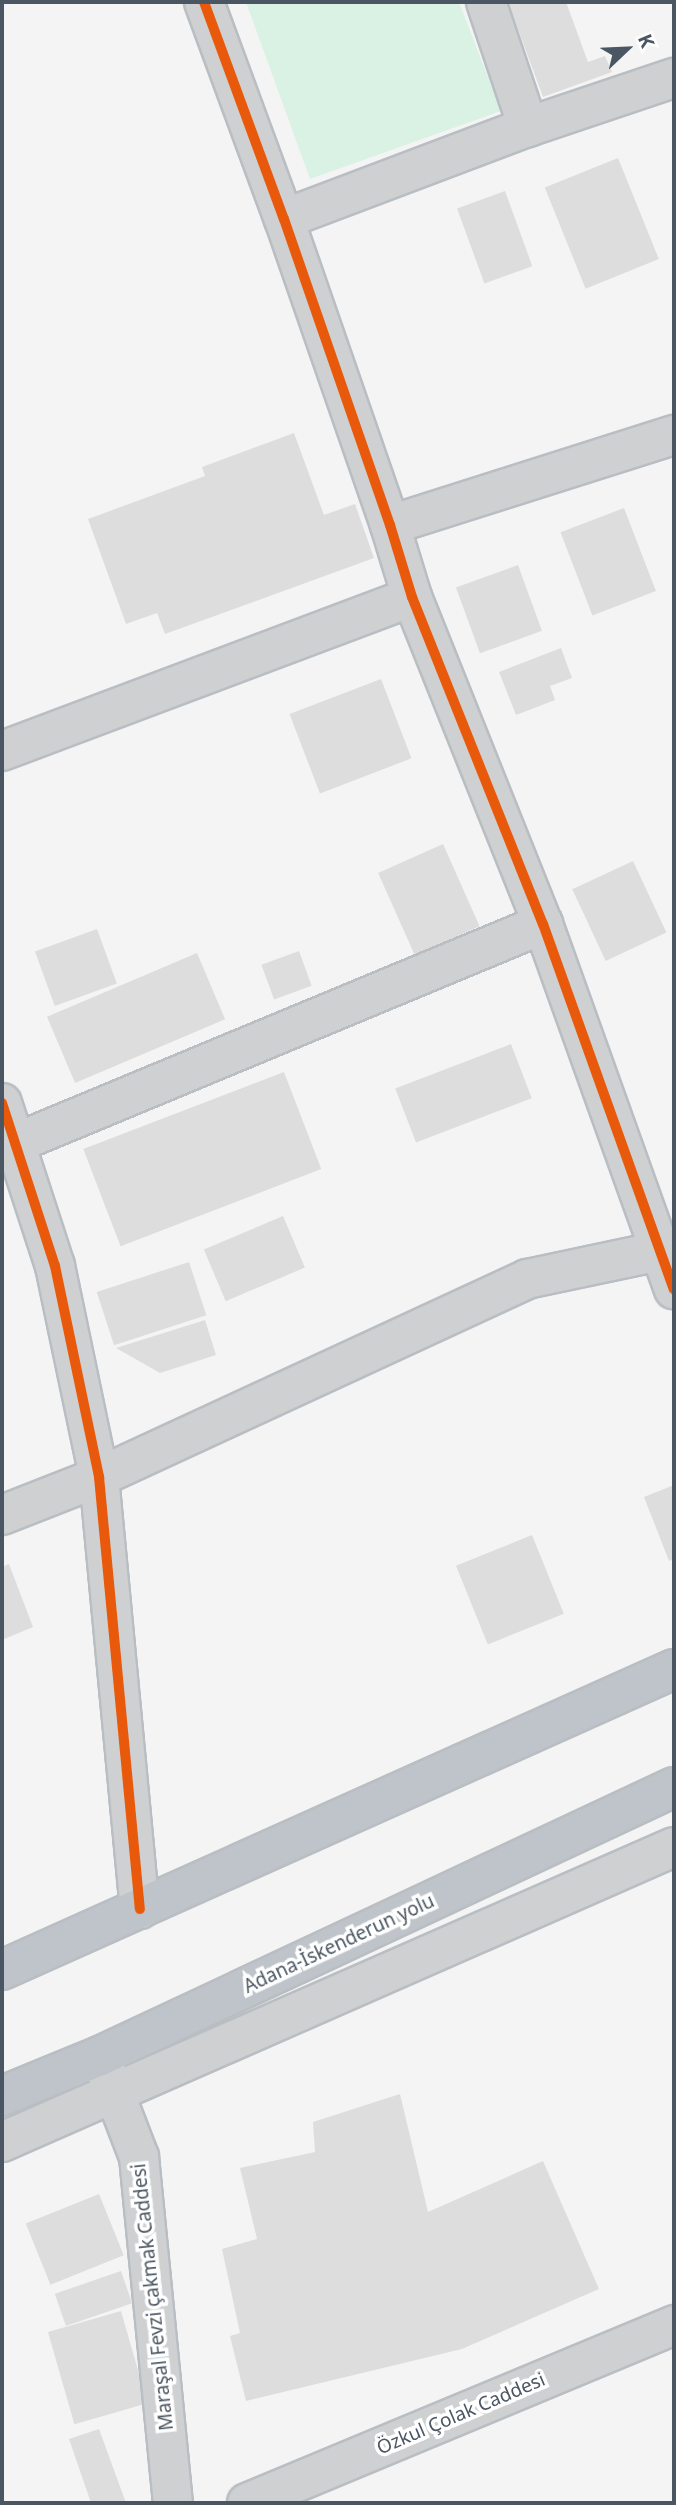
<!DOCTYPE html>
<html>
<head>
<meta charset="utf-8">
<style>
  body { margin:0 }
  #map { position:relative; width:676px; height:2505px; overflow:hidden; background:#f4f4f4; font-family:"Noto Sans",sans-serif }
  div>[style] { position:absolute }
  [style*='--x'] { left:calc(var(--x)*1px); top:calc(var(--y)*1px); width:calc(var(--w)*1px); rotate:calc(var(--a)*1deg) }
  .green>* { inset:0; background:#d9f2e3 }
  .building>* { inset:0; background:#ddddde; transform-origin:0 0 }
  .roads { filter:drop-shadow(2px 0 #b9bec3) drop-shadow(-2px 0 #b9bec3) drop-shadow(0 2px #b9bec3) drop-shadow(0 -2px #b9bec3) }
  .minor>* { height:38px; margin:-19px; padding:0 19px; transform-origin:19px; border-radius:19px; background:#ced0d2 }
  .highway>* { height:38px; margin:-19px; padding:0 19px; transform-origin:19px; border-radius:19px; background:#bec4c9 }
  .cycleway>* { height:10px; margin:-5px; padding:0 5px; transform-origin:5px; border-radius:5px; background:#e8590c }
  span { translate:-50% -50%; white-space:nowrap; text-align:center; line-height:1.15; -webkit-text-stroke:7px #fff; paint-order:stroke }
  .street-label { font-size:19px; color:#4a5661 }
  .frame { position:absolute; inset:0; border:4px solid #4a5661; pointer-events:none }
  .north { position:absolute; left:592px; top:14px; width:70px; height:70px; -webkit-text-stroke:5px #fff; paint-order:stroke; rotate:67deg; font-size:19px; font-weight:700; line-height:28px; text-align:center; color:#4a5661 }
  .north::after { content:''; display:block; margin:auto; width:24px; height:32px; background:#4a5661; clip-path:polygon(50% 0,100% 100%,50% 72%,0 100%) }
</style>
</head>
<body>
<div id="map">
  <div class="green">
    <i style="clip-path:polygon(246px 2px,459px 2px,501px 111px,310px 179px)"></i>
  </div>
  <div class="building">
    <i style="clip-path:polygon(508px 2px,566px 2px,588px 62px,605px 56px,612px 72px,543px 97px)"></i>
    <i style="left:618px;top:158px;width:109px;height:79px;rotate:68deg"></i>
    <i style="left:505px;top:191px;width:80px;height:51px;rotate:70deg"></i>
    <i style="clip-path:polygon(294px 433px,324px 515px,355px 504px,374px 558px,165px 634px,157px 613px,126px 624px,88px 519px,205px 476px,202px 467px)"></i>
    <i style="left:624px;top:508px;width:89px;height:68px;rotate:69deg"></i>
    <i style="left:518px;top:565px;width:70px;height:66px;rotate:70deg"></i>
    <i style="clip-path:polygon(561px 648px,572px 678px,550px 686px,555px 700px,516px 715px,499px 672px)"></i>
    <i style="left:381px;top:679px;width:85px;height:98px;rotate:69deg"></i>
    <i style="left:443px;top:844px;width:90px;height:71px;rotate:66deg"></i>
    <i style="left:633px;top:861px;width:79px;height:67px;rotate:65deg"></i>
    <i style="left:97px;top:929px;width:58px;height:66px;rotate:70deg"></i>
    <i style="left:299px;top:951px;width:37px;height:40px;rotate:70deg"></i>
    <i style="left:197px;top:953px;width:72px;height:163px;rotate:67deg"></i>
    <i style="left:511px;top:1044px;width:58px;height:124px;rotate:69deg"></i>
    <i style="left:284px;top:1072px;width:104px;height:215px;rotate:69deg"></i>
    <i style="left:283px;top:1216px;width:56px;height:86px;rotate:67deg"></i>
    <i style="left:189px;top:1262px;width:56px;height:97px;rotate:72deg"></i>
    <i style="clip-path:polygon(205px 1320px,216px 1355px,160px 1373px,116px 1348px)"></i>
    <i style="clip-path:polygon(674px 1485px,674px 1559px,669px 1561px,644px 1497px)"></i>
    <i style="left:532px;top:1535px;width:85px;height:82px;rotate:68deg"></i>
    <i style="clip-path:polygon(9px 1564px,33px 1627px,2px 1640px,2px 1567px)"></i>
    <i style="clip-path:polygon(400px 2094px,428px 2212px,543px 2161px,599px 2289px,462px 2349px,246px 2401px,230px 2336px,240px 2333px,222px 2249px,257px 2239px,240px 2168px,315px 2152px,313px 2122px)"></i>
    <i style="left:99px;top:2194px;width:66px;height:79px;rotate:68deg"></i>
    <i style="left:121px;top:2271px;width:34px;height:70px;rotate:71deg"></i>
    <i style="left:121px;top:2311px;width:96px;height:76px;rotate:74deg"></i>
    <i style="clip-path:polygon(99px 2429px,126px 2503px,91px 2503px,69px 2439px)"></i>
  </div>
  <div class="roads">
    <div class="minor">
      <i style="--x:204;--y:2;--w:231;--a:69.8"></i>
      <i style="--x:284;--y:219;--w:324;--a:70.9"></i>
      <i style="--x:390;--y:525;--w:75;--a:73"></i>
      <i style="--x:412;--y:597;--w:352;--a:68.2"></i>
      <i style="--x:543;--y:924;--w:388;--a:70.3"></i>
      <i style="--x:486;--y:2;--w:132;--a:71.4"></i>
      <i style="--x:284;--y:219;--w:261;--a:-20.7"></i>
      <i style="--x:528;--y:127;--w:154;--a:-18.6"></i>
      <i style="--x:390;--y:525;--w:298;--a:-17.6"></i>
      <i style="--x:2;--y:751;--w:438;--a:-20.6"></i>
      <i style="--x:2;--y:1103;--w:171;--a:72"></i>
      <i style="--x:55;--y:1266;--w:216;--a:78.2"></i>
      <i style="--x:99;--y:1477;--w:434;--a:84.6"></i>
      <i style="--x:16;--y:1143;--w:571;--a:-22.57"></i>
      <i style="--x:2;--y:1515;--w:104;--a:-21.4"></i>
      <i style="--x:99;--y:1477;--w:472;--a:-24.8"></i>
      <i style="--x:527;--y:1279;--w:136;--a:-11.9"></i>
      <i style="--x:660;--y:1251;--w:15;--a:-23"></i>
      <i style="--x:106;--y:2071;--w:92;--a:69"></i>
      <i style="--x:139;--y:2157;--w:348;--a:84.4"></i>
      <i style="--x:2;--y:2142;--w:734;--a:-23.7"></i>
      <i style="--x:247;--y:2503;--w:463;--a:-22.6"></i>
    </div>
    <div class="highway">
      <i style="--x:2;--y:1970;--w:736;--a:-24.13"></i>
      <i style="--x:2;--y:2096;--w:106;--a:-22.2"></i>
      <i style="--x:100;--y:2056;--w:634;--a:-25.11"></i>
    </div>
  </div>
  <div class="cycleway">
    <i style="--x:204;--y:2;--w:231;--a:69.8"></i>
    <i style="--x:284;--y:219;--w:324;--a:70.9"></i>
    <i style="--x:390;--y:525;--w:75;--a:73"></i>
    <i style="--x:412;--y:597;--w:352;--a:68.2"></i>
    <i style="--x:543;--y:924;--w:388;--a:70.3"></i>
    <i style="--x:2;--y:1103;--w:171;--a:72"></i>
    <i style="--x:55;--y:1266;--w:216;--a:78.2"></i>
    <i style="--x:99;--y:1477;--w:434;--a:84.6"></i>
  </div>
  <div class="street-label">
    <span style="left:339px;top:1944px;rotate:-25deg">Adana-İskenderun yolu</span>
    <span style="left:153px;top:2297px;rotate:-96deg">Maraşal Fevzi çakmak Caddesi</span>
    <span style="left:461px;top:2414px;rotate:-23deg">Özkul Çolak Caddesi</span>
  </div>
  <div class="frame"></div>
  <div class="north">K</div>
</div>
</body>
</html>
